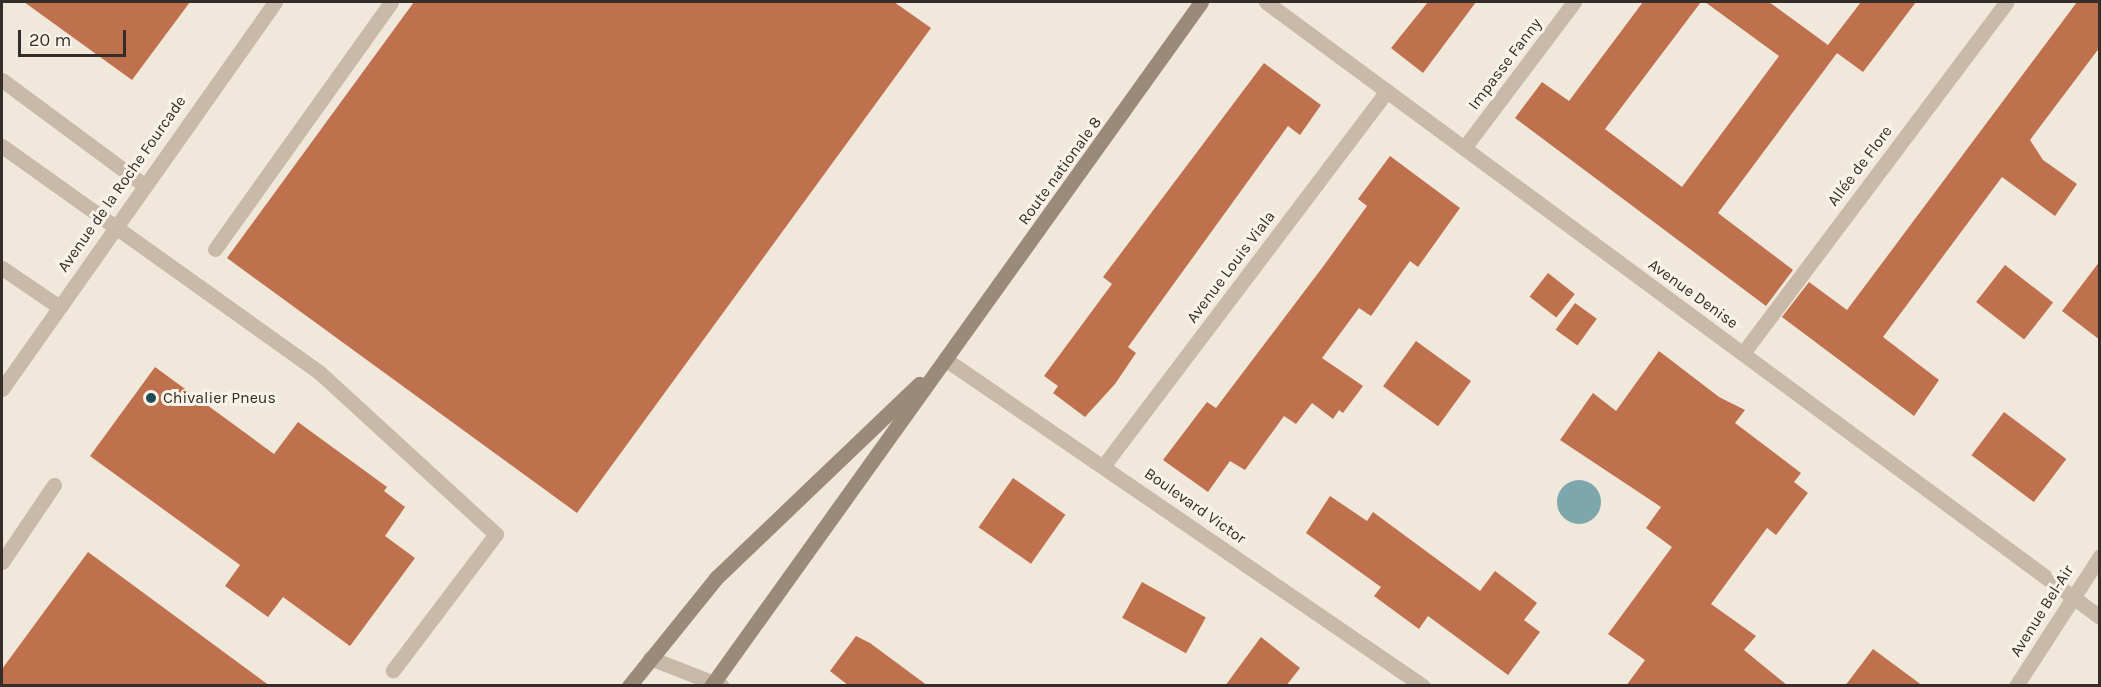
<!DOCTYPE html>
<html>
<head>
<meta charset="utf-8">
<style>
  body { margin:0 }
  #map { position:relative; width:2101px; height:687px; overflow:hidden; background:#f1e8dc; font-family:Karla,sans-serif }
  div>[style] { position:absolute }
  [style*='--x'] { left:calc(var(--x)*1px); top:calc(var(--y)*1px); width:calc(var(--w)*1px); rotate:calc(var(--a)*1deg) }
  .water>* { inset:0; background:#7da7ac }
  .round { border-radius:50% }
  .building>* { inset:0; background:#bf704c; transform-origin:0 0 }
  .service>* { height:15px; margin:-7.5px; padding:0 7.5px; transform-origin:7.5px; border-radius:7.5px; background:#c8b9a9 }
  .minor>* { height:15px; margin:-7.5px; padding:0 7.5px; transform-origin:7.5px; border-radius:7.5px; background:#c8b9a9 }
  .secondary>* { height:15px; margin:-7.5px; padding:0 7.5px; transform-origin:7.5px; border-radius:7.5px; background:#9b897a }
  .dots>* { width:16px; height:16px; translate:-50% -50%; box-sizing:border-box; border:3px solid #f8f2e8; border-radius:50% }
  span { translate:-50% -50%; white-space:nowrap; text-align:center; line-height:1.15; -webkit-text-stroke:6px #f8f2e8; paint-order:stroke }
  .street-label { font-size:16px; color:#352d28 }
  .poi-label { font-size:16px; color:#352d28 }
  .left { translate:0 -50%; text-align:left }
  .frame { position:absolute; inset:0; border:3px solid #352d28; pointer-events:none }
  .scale { position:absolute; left:18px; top:30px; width:108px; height:27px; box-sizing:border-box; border:3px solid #352d28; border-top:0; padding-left:8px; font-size:18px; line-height:21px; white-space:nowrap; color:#352d28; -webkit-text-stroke:4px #f8f2e8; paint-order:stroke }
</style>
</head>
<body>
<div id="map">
  <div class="water">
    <i class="round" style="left:1557px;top:480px;width:44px;height:44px"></i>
  </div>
  <div class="building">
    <i style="clip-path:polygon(24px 2px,190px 2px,132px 80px)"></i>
    <i style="clip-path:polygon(414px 2px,894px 2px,931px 28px,577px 513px,227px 258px)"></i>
    <i style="clip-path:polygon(1428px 2px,1476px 2px,1423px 73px,1391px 48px)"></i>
    <i style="clip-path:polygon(1643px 2px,1701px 2px,1605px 129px,1682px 187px,1779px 56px,1705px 2px,1769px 2px,1828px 45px,1861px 2px,1916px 2px,1863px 72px,1837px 53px,1718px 213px,1793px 270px,1766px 306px,1515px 118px,1542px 82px,1569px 101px)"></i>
    <i style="clip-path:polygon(2077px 2px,2100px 2px,2100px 47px,2030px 140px,2043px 160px,2077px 184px,2055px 216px,2002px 177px,1883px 337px,1939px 380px,1914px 416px,1782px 317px,1809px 282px,1847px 310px)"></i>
    <i style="clip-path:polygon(1264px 63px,1321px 105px,1300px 135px,1288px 126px,1128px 347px,1136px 353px,1115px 384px,1085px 417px,1053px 393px,1058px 386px,1044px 376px,1112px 284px,1103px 277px)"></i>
    <i style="clip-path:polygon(1390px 156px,1460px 208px,1418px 267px,1410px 261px,1371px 316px,1359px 308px,1322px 358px,1363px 386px,1343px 413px,1339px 410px,1333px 419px,1312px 403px,1296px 424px,1284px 416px,1245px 470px,1230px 461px,1208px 492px,1163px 460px,1207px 402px,1216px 408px,1325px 264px,1367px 206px,1358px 199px)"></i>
    <i style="clip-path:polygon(2100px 261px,2100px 340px,2062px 311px)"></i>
    <i style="left:2005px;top:265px;width:61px;height:47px;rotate:38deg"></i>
    <i style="left:1548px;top:273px;width:34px;height:30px;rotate:38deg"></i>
    <i style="left:1575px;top:303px;width:27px;height:33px;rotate:36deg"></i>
    <i style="left:1416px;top:341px;width:68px;height:56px;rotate:36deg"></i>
    <i style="clip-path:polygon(1659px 351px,1719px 397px,1745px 410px,1735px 423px,1801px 473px,1794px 482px,1808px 493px,1776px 535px,1767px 528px,1711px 604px,1756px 636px,1744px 650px,1788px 686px,1626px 686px,1645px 660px,1608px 634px,1672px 547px,1646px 528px,1661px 507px,1560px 440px,1593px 393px,1616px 411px)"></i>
    <i style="clip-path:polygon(155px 367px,274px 454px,298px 422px,387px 487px,384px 491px,405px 507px,385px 536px,415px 558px,350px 646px,283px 597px,268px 617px,225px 586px,240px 565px,90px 456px)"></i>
    <i style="left:2004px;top:412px;width:78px;height:54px;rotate:37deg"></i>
    <i style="left:1013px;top:478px;width:64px;height:60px;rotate:35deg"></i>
    <i style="clip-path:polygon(1330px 496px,1367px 521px,1373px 512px,1480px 591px,1495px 571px,1537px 603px,1524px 620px,1540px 632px,1508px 675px,1428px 616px,1419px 629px,1374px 596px,1381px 587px,1306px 533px)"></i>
    <i style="clip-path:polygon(88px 552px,270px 686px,2px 686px,2px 669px)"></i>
    <i style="left:1142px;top:582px;width:73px;height:41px;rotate:29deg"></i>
    <i style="clip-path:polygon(856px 636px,870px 643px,928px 686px,849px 686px,830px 671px)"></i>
    <i style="clip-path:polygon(1261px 637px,1300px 668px,1286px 686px,1225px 686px)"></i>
    <i style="clip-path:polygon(1873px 649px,1923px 686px,1845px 686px)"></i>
  </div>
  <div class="service">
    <i style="--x:2;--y:80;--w:177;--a:36.5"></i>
    <i style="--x:2;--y:146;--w:389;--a:35.5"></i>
    <i style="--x:319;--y:372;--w:240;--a:42.5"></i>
    <i style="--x:496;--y:534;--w:171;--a:127.1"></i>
    <i style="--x:215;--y:249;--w:303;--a:-54.5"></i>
    <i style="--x:2;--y:268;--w:68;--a:34.2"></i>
    <i style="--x:2;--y:562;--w:93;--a:-56"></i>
  </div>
  <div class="minor">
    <i style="--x:1266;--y:2;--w:1036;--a:36.41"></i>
    <i style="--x:1464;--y:148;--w:183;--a:-53"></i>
    <i style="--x:1743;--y:353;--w:439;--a:-53.1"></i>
    <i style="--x:945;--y:359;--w:579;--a:34.38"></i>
    <i style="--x:2;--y:389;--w:474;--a:-54.8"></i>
    <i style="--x:1104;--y:465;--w:469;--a:-52.9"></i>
    <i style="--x:650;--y:658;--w:77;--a:21.3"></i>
    <i style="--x:2016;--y:686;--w:155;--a:-57.1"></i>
  </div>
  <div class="secondary">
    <i style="--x:629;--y:686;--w:139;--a:-51.1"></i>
    <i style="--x:716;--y:578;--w:281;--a:-43.7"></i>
    <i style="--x:711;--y:686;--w:841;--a:-54.38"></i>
  </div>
  <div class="dots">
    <i style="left:151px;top:398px;background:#204d54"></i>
  </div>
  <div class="street-label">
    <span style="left:1505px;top:64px;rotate:-53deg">Impasse Fanny</span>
    <span style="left:1860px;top:166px;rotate:-53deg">Allée de Flore</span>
    <span style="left:1060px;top:171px;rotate:-54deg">Route nationale 8</span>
    <span style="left:122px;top:184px;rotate:-55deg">Avenue de la Roche Fourcade</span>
    <span style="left:1231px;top:267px;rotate:-53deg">Avenue Louis Viala</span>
    <span style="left:1693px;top:294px;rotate:36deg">Avenue Denise</span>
    <span style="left:1195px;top:506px;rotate:35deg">Boulevard Victor</span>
    <span style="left:2042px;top:611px;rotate:-58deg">Avenue Bel-Air</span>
  </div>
  <div class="poi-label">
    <span class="left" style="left:163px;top:398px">Chivalier Pneus</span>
  </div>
  <div class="frame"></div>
  <div class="scale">20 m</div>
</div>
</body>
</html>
